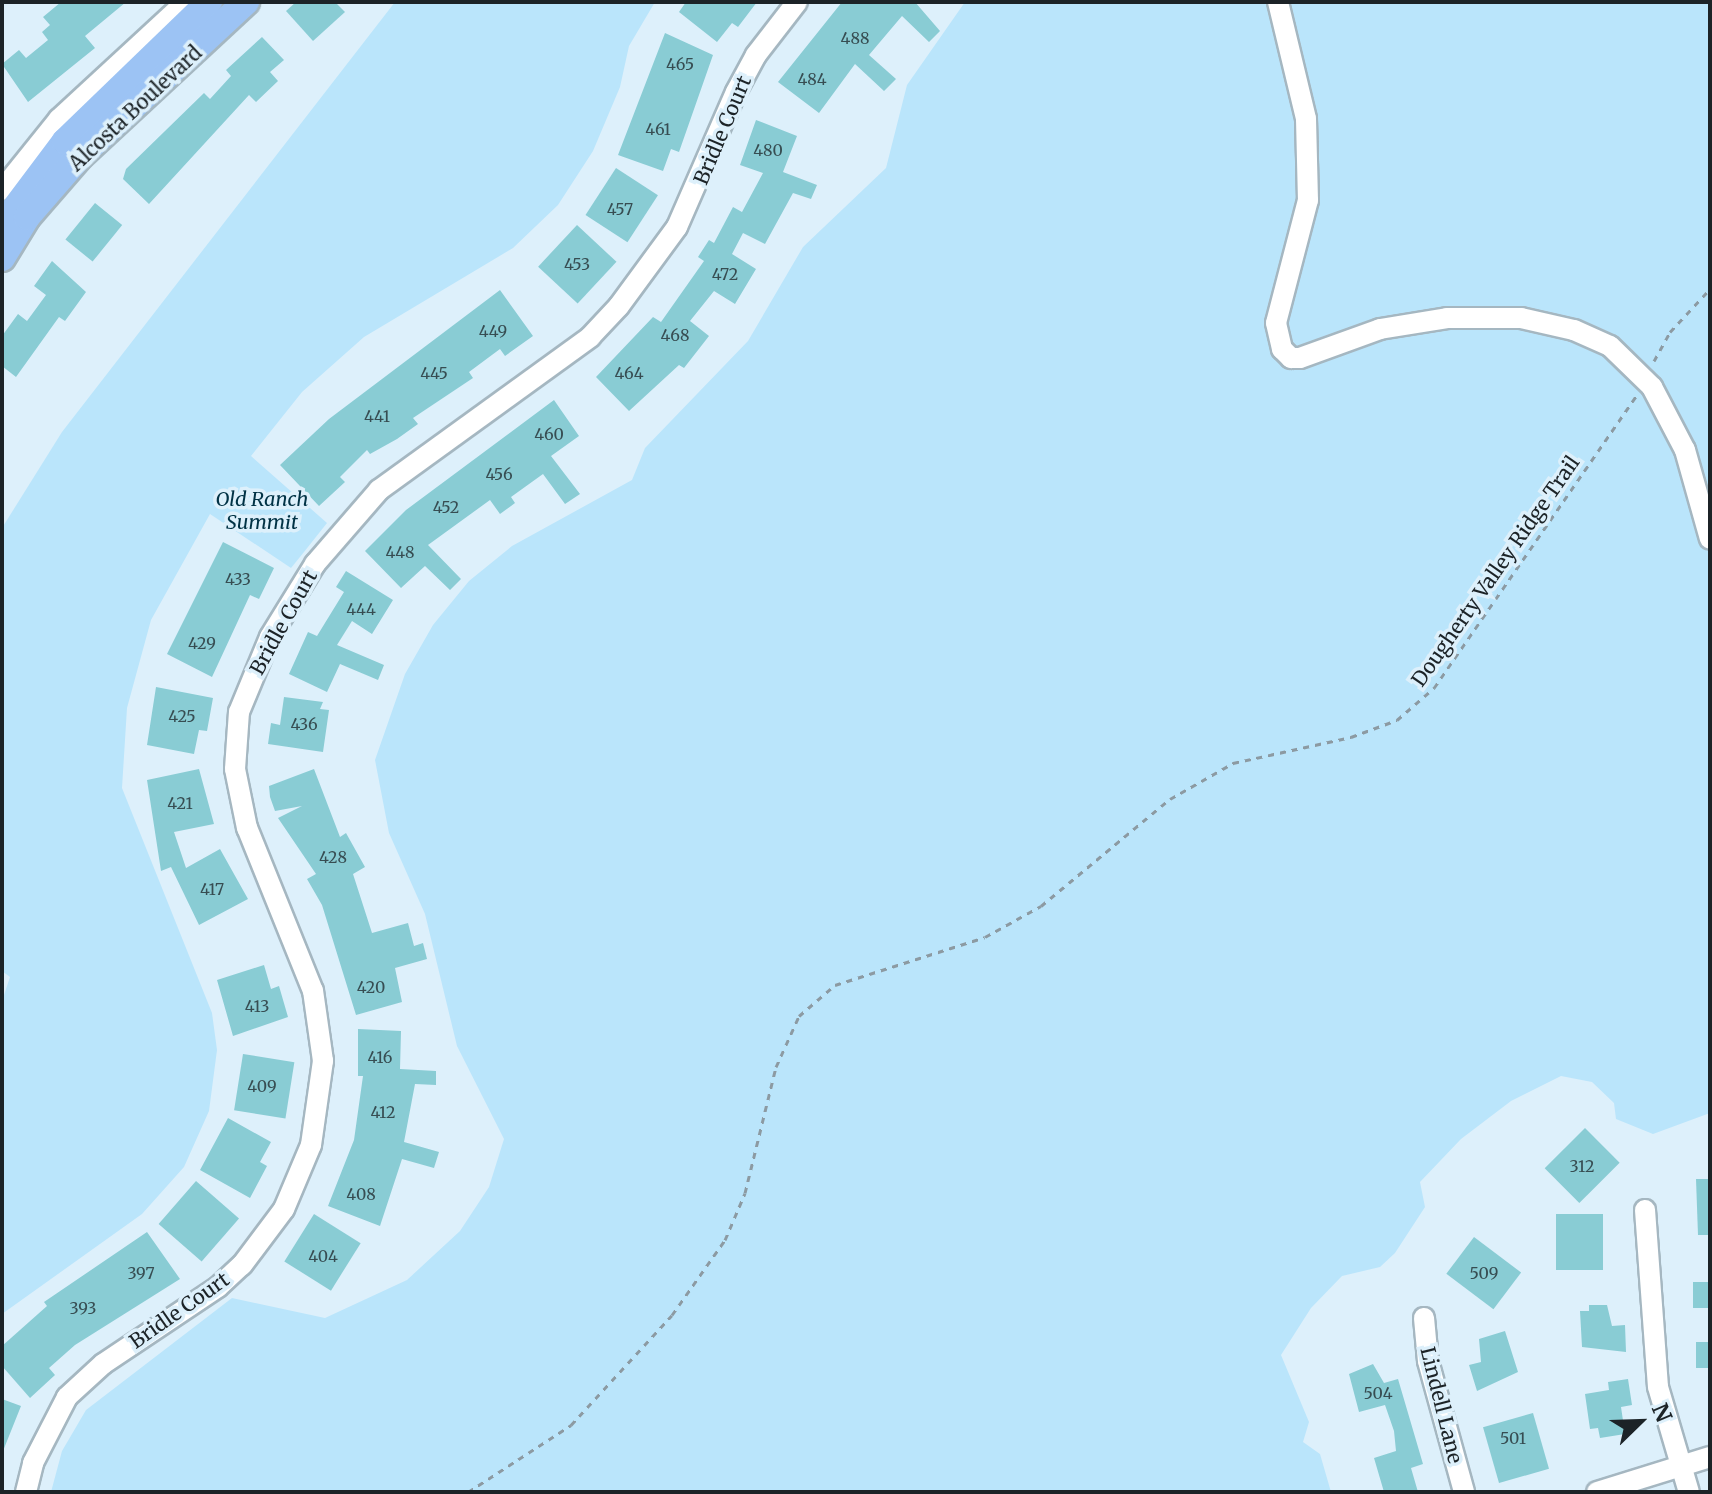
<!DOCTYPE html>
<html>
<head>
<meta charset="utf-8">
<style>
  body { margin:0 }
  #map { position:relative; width:1712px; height:1494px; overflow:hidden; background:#ddf0fb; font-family:Merriweather,serif }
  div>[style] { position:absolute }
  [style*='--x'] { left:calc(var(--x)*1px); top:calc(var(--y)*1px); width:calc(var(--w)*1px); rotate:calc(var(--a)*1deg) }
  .green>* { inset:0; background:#bae5fb }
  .building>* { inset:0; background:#89ccd4; transform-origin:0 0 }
  .path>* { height:3px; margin-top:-1.5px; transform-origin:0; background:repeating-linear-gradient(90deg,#8c9aa2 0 6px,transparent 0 12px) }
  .roads { filter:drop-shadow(2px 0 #a5b7c1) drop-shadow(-2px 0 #a5b7c1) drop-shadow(0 2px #a5b7c1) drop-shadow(0 -2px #a5b7c1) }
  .minor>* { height:20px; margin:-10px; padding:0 10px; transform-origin:10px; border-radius:10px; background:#fff }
  .major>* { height:26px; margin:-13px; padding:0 13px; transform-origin:13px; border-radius:13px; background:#9cc3f4 }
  span { translate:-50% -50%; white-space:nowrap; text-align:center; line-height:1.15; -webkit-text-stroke:7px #ddf0fb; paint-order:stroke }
  .number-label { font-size:16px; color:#374d52 }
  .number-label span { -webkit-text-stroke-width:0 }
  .street-label { font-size:20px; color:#1c2327 }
  .park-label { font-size:20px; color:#013245; font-style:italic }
  .frame { position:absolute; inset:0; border:4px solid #1c2327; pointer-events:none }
  .north { position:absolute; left:1600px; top:1382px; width:80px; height:80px; -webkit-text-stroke:6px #ddf0fb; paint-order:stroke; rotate:67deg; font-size:22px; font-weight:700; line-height:32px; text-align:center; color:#1c2327 }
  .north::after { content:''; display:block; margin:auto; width:28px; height:36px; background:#1c2327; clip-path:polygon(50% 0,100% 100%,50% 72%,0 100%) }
</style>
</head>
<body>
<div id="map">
  <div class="green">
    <i style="clip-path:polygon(395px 2px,655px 2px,629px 46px,620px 87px,593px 151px,558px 205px,513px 248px,364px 337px,302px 392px,251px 456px,327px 523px,304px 552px,291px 568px,210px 514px,151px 620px,127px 708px,122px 788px,212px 1013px,217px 1050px,209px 1111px,184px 1167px,142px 1214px,2px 1314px,2px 1001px,10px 977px,2px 971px,2px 528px,62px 432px)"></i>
    <i style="clip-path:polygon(965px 2px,1710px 2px,1710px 1113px,1653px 1134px,1616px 1119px,1614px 1103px,1592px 1082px,1561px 1076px,1511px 1101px,1461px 1139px,1420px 1182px,1425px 1207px,1395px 1253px,1380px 1267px,1342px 1276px,1311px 1308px,1281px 1355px,1309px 1422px,1303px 1442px,1320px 1454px,1331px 1492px,51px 1492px,62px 1451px,86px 1410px,232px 1298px,325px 1318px,407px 1280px,460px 1231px,489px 1187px,504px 1139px,457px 1046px,425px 914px,389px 833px,375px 760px,405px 674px,433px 625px,469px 581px,512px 546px,632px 480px,645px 448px,748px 341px,803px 247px,886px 168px,907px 85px)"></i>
  </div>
  <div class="building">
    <i style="clip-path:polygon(61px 2px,126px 2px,85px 36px,95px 48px,28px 102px,2px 64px,19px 50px,26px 58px,48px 40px,42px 32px,50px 25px,43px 17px)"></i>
    <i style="clip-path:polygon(296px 2px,335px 2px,345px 12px,313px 41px,286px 11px)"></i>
    <i style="clip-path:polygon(686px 2px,757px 2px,738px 27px,732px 23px,717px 42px,679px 12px)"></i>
    <i style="clip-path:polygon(842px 2px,915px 2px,940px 31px,929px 42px,902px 16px,869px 55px,896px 79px,884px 91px,855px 64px,819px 113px,778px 82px)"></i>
    <i style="clip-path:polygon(665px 33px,713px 55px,679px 152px,671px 149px,663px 171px,618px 155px)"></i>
    <i style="clip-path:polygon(262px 37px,284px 60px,270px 72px,278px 81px,256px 102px,249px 95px,149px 204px,123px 179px,126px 169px,204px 93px,210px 99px,231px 76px,226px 70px)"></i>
    <i style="clip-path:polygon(756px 120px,797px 136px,783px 172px,817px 185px,811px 199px,793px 193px,765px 244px,743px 233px,732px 254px,756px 269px,735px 304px,714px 291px,690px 321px,709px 336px,684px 368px,679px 365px,629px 411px,596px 377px,653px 317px,661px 322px,704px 261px,698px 257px,709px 240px,714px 243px,733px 207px,742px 212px,763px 173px,740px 165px)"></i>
    <i style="left:616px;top:168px;width:50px;height:56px;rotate:33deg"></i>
    <i style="left:95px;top:203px;width:35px;height:47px;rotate:39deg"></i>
    <i style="left:577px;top:225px;width:54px;height:57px;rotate:43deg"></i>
    <i style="clip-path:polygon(52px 261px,86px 292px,65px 321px,59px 317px,16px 377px,2px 366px,2px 336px,18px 314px,27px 321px,46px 295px,34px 286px)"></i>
    <i style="clip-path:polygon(500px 290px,533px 336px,505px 356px,500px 349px,469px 372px,473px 378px,413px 418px,418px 424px,397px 439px,370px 454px,367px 450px,340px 477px,345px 482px,319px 506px,280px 465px,329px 419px)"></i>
    <i style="clip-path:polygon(554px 400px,579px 436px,551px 456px,580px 494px,565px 504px,543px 474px,511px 497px,515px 503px,500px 514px,490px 500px,428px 545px,461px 579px,450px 590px,425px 566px,401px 588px,365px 551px,406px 510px)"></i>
    <i style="clip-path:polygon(223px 542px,274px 568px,259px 599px,250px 595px,212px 677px,167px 654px)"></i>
    <i style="clip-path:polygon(346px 571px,393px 600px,372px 634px,352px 621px,337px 645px,384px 665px,378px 680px,340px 664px,327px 692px,289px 674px,308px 632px,317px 636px,344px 592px,336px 587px)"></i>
    <i style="clip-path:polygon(156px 687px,213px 698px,207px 731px,199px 730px,194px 754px,147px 745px)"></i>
    <i style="clip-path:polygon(284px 697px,323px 702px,320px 709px,329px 710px,323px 752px,268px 744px,271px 723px,280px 725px)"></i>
    <i style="clip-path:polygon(199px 769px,214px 824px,174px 832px,186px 868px,220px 849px,248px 899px,199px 925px,171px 867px,161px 871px,147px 780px)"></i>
    <i style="clip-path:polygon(314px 769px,340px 837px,346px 833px,365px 867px,353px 874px,372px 933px,408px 923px,414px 946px,423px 943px,427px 959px,395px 968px,402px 1002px,356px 1015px,322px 905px,307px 879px,316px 874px,278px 818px,302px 806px,275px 811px,270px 797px,269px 786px)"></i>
    <i style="clip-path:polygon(264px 965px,271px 989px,279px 986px,288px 1017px,233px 1036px,217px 980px)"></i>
    <i style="clip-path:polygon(358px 1029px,401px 1031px,400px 1069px,436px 1071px,436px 1085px,415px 1084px,404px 1142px,439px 1152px,434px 1168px,402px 1159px,380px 1226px,328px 1206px,354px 1140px,363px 1076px,358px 1076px)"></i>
    <i style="left:243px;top:1054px;width:52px;height:57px;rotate:9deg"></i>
    <i style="clip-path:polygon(228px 1118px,271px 1142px,260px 1162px,267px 1166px,250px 1198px,200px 1170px)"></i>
    <i style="left:1585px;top:1128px;width:49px;height:57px;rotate:45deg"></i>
    <i style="clip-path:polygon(1696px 1179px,1710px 1179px,1710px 1235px,1698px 1235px)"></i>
    <i style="left:196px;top:1181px;width:57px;height:57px;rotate:41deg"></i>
    <i style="left:314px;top:1214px;width:55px;height:56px;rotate:32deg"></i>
    <i style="left:1556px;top:1214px;width:47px;height:56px"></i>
    <i style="clip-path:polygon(147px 1232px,180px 1279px,75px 1345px,49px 1368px,55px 1375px,30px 1398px,2px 1366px,2px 1346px,47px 1306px,44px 1302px)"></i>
    <i style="left:1474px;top:1237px;width:59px;height:46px;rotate:37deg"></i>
    <i style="left:1693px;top:1282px;width:17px;height:26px"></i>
    <i style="clip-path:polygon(1589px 1305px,1607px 1305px,1612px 1326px,1625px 1325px,1626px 1352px,1582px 1347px,1580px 1311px,1589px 1311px)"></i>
    <i style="clip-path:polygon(1505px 1331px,1518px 1372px,1477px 1391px,1469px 1365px,1481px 1362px,1479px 1339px)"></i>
    <i style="left:1696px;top:1342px;width:14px;height:26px"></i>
    <i style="clip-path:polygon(1373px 1364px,1384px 1383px,1398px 1379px,1423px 1464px,1411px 1468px,1418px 1492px,1384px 1492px,1374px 1458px,1396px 1451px,1394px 1431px,1385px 1405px,1359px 1412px,1349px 1374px)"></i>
    <i style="clip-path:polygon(1628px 1379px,1632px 1405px,1621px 1407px,1625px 1434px,1600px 1438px,1598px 1428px,1590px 1429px,1585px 1394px,1609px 1390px,1608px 1382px)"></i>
    <i style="clip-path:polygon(2px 1399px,21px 1406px,3px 1451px,2px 1451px)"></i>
    <i style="left:1533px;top:1413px;width:58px;height:52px;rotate:74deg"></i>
  </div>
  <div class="path">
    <i style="--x:1654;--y:361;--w:33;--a:-61"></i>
    <i style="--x:1670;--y:332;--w:59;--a:-47.1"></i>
    <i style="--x:468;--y:1492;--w:123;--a:-33"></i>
    <i style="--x:571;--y:1425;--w:149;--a:-47.4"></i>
    <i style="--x:672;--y:1315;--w:92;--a:-54.8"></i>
    <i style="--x:725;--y:1240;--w:51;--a:-66.9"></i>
    <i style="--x:745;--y:1193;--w:130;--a:-76.2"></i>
    <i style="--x:776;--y:1067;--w:56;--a:-65.7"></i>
    <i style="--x:799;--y:1016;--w:48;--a:-40.7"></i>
    <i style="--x:835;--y:985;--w:157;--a:-17.7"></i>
    <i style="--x:985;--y:937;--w:64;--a:-29"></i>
    <i style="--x:1041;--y:906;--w:168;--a:-39.7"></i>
    <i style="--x:1170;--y:799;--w:73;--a:-29.7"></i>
    <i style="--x:1233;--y:763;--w:121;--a:-12.4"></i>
    <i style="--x:1351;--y:737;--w:49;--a:-20.3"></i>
    <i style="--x:1397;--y:720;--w:49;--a:-40.9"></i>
    <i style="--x:1434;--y:688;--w:355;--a:-55.3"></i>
  </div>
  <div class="roads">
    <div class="minor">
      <i style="--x:1278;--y:2;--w:120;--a:76.5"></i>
      <i style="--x:1306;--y:119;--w:81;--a:88.6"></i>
      <i style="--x:1308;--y:200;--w:127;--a:104.6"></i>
      <i style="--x:1276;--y:323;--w:27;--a:77"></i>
      <i style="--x:1282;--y:349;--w:13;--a:45"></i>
      <i style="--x:1291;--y:358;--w:9;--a:0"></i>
      <i style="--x:1300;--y:358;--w:85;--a:-19.9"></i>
      <i style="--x:1380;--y:329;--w:68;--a:-9.3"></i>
      <i style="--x:1447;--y:318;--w:74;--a:0"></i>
      <i style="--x:1521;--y:318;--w:54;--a:12.8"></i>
      <i style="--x:1574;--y:330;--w:39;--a:24"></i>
      <i style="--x:1610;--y:346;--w:59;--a:44.3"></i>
      <i style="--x:1652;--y:387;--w:71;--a:62.4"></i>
      <i style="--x:1685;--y:450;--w:92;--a:74.3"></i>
      <i style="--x:2;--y:190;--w:91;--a:-51.2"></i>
      <i style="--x:59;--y:119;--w:173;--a:-42.7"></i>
      <i style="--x:1645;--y:1210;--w:177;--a:85.8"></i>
      <i style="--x:1658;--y:1387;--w:109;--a:73.6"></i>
      <i style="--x:1424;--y:1318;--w:43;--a:84.7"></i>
      <i style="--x:1428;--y:1361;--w:136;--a:74.6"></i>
      <i style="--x:26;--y:1492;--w:30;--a:-76"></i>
      <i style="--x:33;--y:1463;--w:74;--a:-62.7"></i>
      <i style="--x:67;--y:1397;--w:49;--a:-42.5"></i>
      <i style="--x:103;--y:1364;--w:138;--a:-33.8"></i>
      <i style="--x:218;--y:1287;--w:33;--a:-43"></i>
      <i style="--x:242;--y:1265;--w:70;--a:-53.1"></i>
      <i style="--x:284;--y:1209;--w:69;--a:-67.1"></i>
      <i style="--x:311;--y:1145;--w:85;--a:-81.9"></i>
      <i style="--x:323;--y:1061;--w:71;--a:-98.1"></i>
      <i style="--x:313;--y:991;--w:176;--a:-112"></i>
      <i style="--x:247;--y:828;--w:60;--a:-101.5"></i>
      <i style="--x:235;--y:769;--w:57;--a:-86"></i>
      <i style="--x:239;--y:712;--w:81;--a:-67.5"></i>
      <i style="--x:270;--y:637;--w:86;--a:-58.3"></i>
      <i style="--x:315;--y:564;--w:98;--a:-49.1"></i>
      <i style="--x:379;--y:490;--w:261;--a:-35.9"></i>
      <i style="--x:590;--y:337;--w:42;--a:-46.9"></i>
      <i style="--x:619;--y:306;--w:98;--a:-53.7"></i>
      <i style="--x:677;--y:227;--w:147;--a:-66.4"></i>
      <i style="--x:736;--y:92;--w:42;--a:-61.6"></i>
      <i style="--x:756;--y:55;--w:67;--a:-52.3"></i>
      <i style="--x:1597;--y:1492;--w:118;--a:-17.2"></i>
    </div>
    <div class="major">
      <i style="--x:2;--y:225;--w:105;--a:-53.1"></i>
      <i style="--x:65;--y:141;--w:200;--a:-44"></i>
      <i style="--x:2;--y:258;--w:48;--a:-58.6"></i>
      <i style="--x:27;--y:217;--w:79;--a:-49.1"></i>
      <i style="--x:79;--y:157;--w:228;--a:-42.9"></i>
    </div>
  </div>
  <div class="number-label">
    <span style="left:855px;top:38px">488</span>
    <span style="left:680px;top:64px">465</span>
    <span style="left:812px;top:79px">484</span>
    <span style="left:658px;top:129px">461</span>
    <span style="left:768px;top:150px">480</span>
    <span style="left:620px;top:209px">457</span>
    <span style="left:577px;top:264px">453</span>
    <span style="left:725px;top:274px">472</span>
    <span style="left:493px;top:331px">449</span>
    <span style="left:675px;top:335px">468</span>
    <span style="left:434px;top:373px">445</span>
    <span style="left:629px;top:373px">464</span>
    <span style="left:377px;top:416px">441</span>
    <span style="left:549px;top:434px">460</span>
    <span style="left:499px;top:474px">456</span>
    <span style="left:446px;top:507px">452</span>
    <span style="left:400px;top:552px">448</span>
    <span style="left:238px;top:579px">433</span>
    <span style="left:361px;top:609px">444</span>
    <span style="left:202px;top:643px">429</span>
    <span style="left:182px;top:716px">425</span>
    <span style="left:304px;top:724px">436</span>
    <span style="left:180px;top:803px">421</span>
    <span style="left:333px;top:857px">428</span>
    <span style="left:212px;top:889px">417</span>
    <span style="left:371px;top:987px">420</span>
    <span style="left:257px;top:1006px">413</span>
    <span style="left:380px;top:1057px">416</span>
    <span style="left:262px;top:1086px">409</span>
    <span style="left:383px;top:1112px">412</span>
    <span style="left:1582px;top:1166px">312</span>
    <span style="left:361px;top:1194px">408</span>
    <span style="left:323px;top:1256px">404</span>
    <span style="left:141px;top:1273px">397</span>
    <span style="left:1484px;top:1273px">509</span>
    <span style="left:83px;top:1308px">393</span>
    <span style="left:1378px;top:1393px">504</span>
    <span style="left:1513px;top:1438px">501</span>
  </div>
  <div class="street-label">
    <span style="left:135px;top:108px;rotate:-43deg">Alcosta Boulevard</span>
    <span style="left:722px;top:130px;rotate:-67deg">Bridle Court</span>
    <span style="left:1495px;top:571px;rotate:-55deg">Dougherty Valley Ridge Trail</span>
    <span style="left:283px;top:622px;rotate:-61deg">Bridle Court</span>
    <span style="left:179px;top:1310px;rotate:-35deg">Bridle Court</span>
    <span style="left:1442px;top:1405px;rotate:76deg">Lindell Lane</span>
  </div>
  <div class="park-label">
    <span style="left:262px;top:510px">Old Ranch<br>Summit</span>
  </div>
  <div class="frame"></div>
  <div class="north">N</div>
</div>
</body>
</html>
